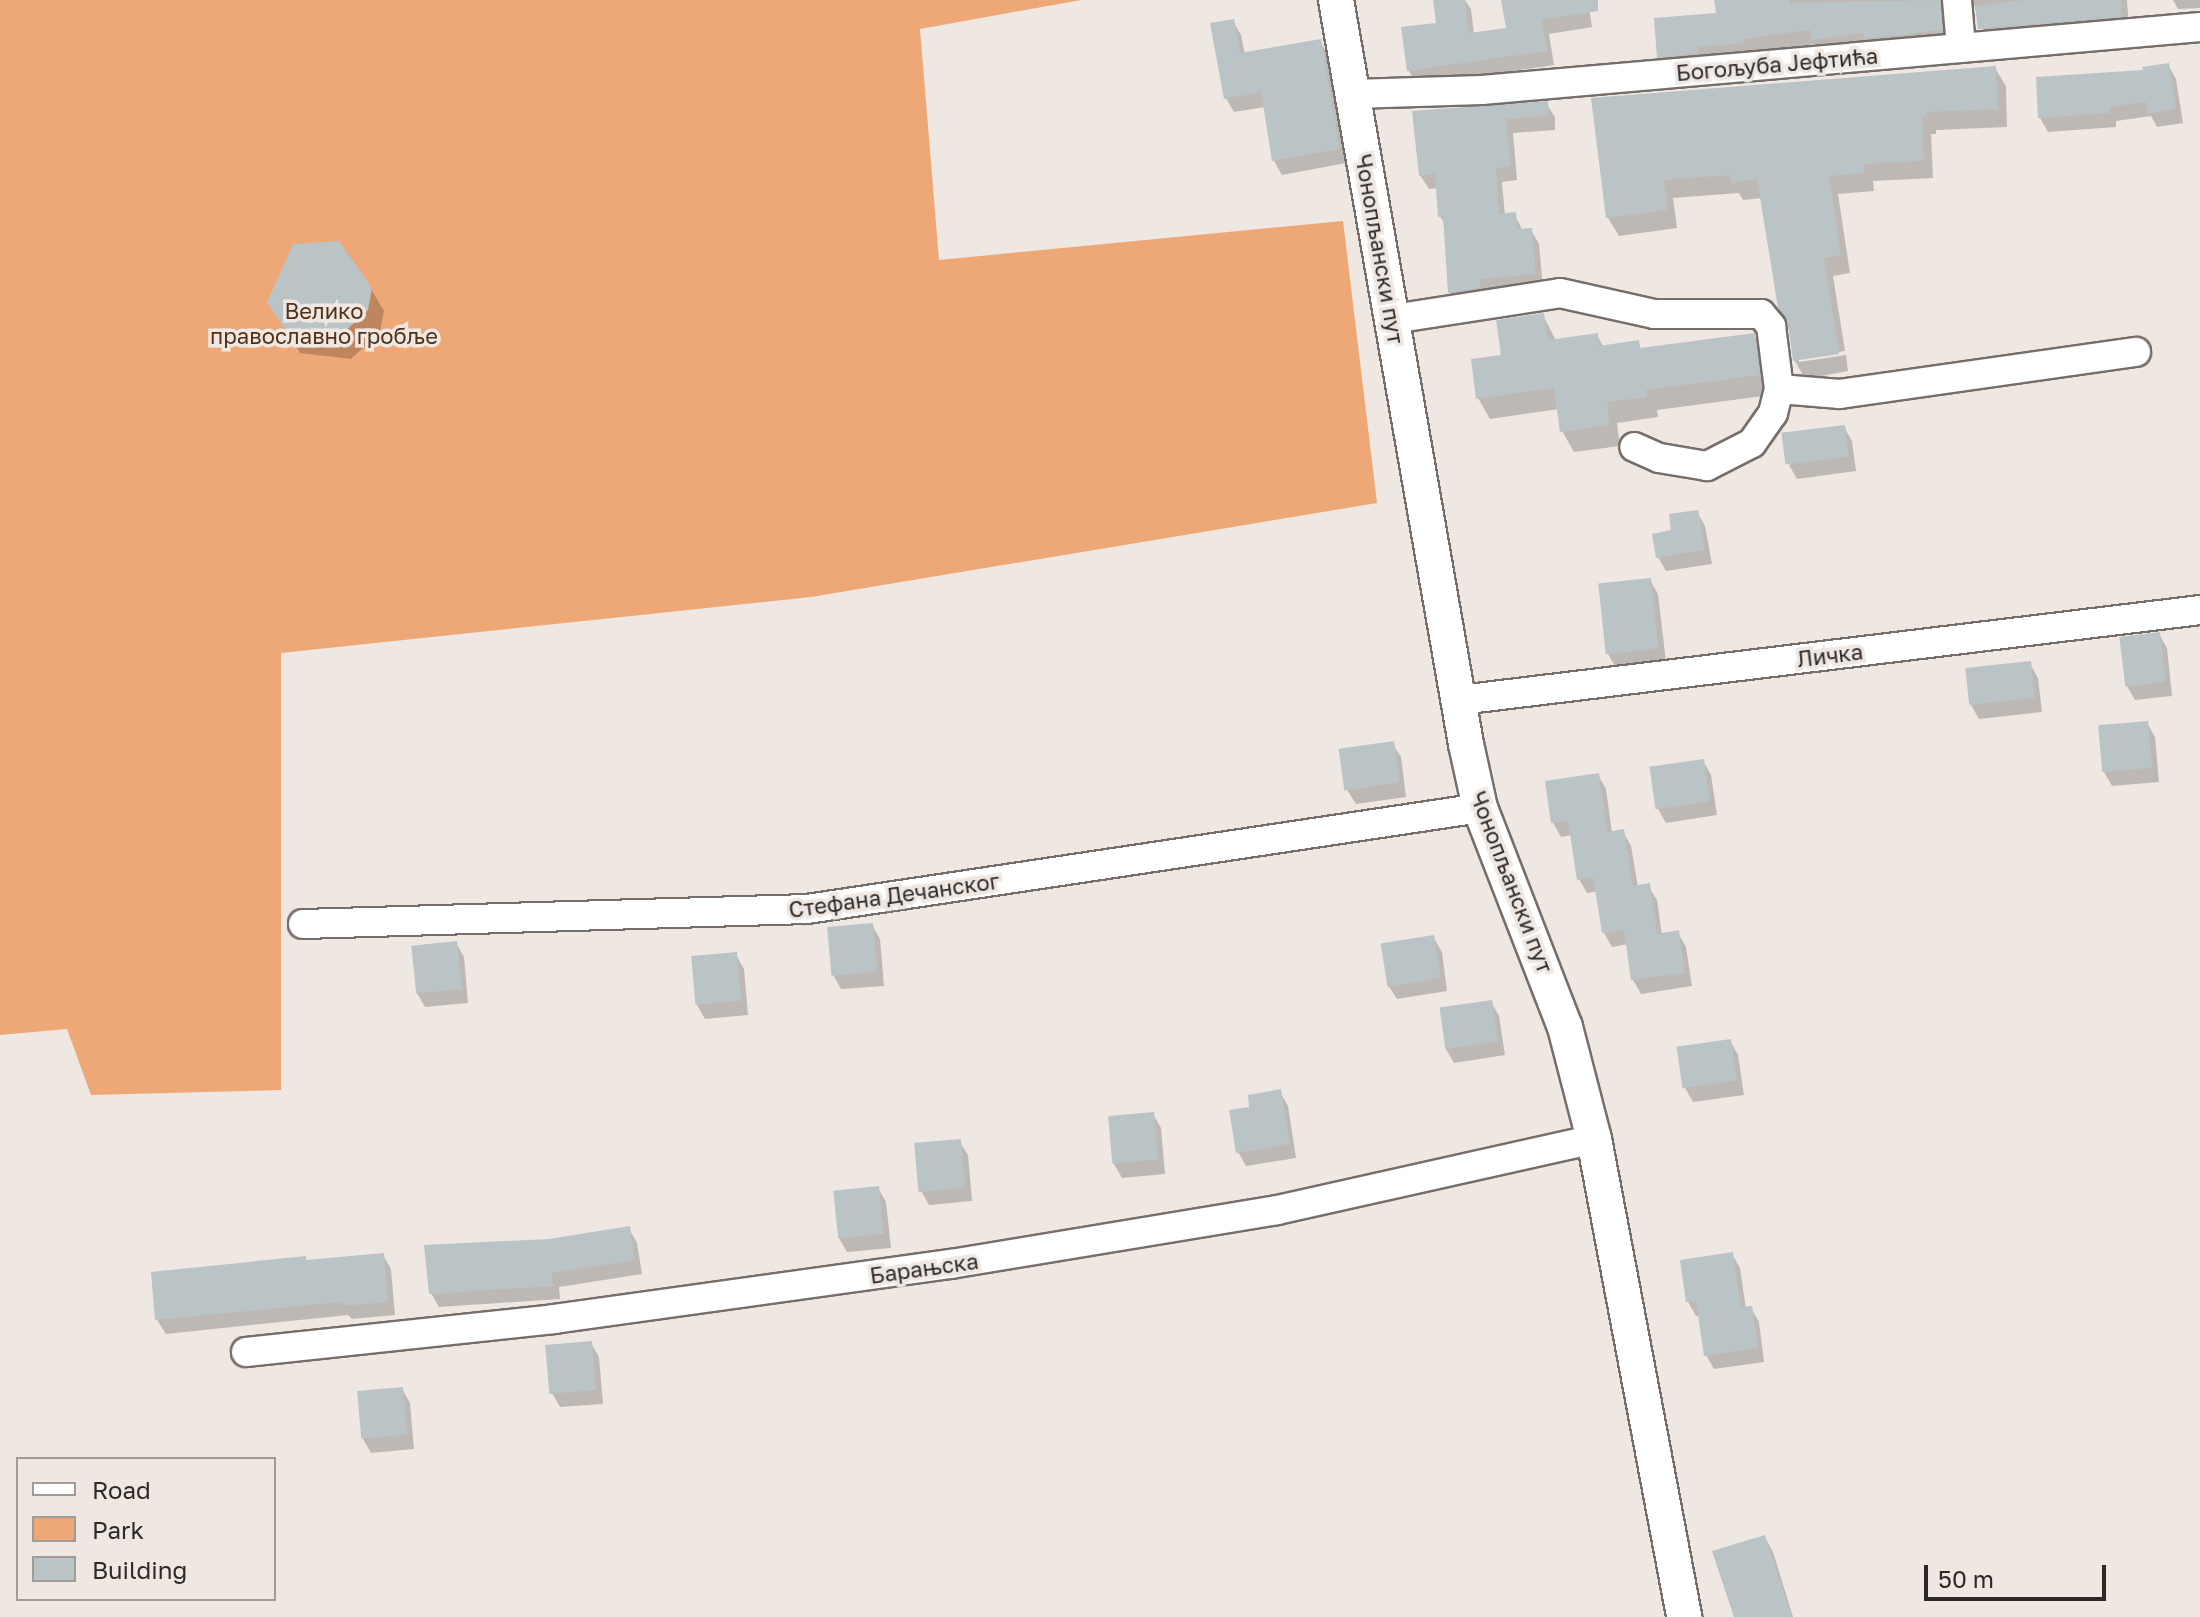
<!DOCTYPE html>
<html>
<head>
<meta charset="utf-8">
<style>
  body { margin:0 }
  #map { position:relative; width:2200px; height:1617px; overflow:hidden; background:#eee7e2; font-family:"Golos Text",sans-serif }
  div>[style] { position:absolute }
  [style*='--x'] { left:calc(var(--x)*1px); top:calc(var(--y)*1px); width:calc(var(--w)*1px); rotate:calc(var(--a)*1deg) }
  .green>* { inset:0; background:#eea877 }
  .shadow>* { inset:0; background:#0003 }
  .building>* { inset:0; background:#bac3c5; transform-origin:0 0 }
  .roads { filter:drop-shadow(2px 0 #756e6a) drop-shadow(-2px 0 #756e6a) drop-shadow(0 2px #756e6a) drop-shadow(0 -2px #756e6a) }
  .minor>* { height:28px; margin:-14px; padding:0 14px; transform-origin:14px; border-radius:14px; background:#fff }
  .tertiary>* { height:34px; margin:-17px; padding:0 17px; transform-origin:17px; border-radius:17px; background:#fff }
  span { translate:-50% -50%; white-space:nowrap; text-align:center; line-height:1.15; -webkit-text-stroke:7px #eee7e2; paint-order:stroke }
  .street-label { font-size:22px; color:#2c2927 }
  .park-label { font-size:22px; color:#533119 }
  .legend { position:absolute; left:16px; top:1457px; width:260px; height:144px; box-sizing:border-box; background:#eee7e2; border:2px solid #a09b97; margin:0; padding:10px 14px; list-style:none; font-size:24px; color:#2c2927 }
  .legend li { display:flex; align-items:center; gap:16px; height:40px }
  .legend b { width:40px; border:2px solid #a09b97 }
  .scale { position:absolute; left:1924px; top:1565px; width:182px; height:36px; box-sizing:border-box; border:4px solid #2c2927; border-top:0; padding-left:10px; font-size:24px; line-height:28px; white-space:nowrap; color:#2c2927; -webkit-text-stroke:6px #eee7e2; paint-order:stroke }
</style>
</head>
<body>
<div id="map">
  <div class="green">
    <i style="clip-path:polygon(0 0,1081px 0,920px 29px,939px 260px,1343px 221px,1377px 503px,811px 597px,281px 653px,281px 1090px,91px 1095px,67px 1029px,0 1035px)"></i>
  </div>
  <div class="shadow">
    <i style="clip-path:polygon(1435px 0,1465px 0,1471px 9px,1474px 34px,1508px 30px,1504px 0,1588px 0,1592px 27px,1549px 34px,1554px 65px,1417px 85px,1409px 71px,1403px 29px,1439px 24px)"></i>
    <i style="clip-path:polygon(1716px 0,1960px 0,1949px 44px,1821px 53px,1816px 44px,1751px 52px,1667px 71px,1659px 57px,1718px 15px)"></i>
    <i style="clip-path:polygon(1972px 0,2127px 0,2129px 30px,1988px 43px)"></i>
    <i style="clip-path:polygon(2173px 0,2200px 0,2200px 8px,2178px 9px)"></i>
    <i style="clip-path:polygon(1233px 21px,1241px 35px,1245px 55px,1320px 41px,1328px 55px,1346px 163px,1282px 175px,1274px 161px,1265px 107px,1234px 112px,1226px 98px)"></i>
    <i style="clip-path:polygon(2168px 65px,2176px 79px,2183px 123px,2157px 127px,2151px 116px,2116px 121px,2116px 127px,2048px 132px,2040px 118px)"></i>
    <i style="clip-path:polygon(1995px 68px,2006px 86px,2007px 127px,1936px 130px,1936px 134px,1931px 134px,1933px 178px,1873px 181px,1874px 191px,1838px 194px,1850px 273px,1833px 276px,1845px 351px,1799px 358px,1799px 362px,1846px 355px,1848px 371px,1805px 379px,1795px 361px,1762px 198px,1743px 200px,1739px 193px,1673px 198px,1677px 228px,1619px 236px,1608px 218px,1593px 99px)"></i>
    <i style="clip-path:polygon(1546px 103px,1555px 117px,1555px 130px,1513px 133px,1517px 180px,1502px 182px,1505px 215px,1514px 214px,1523px 231px,1531px 230px,1539px 244px,1543px 288px,1458px 307px,1450px 293px,1446px 226px,1440px 216px,1438px 188px,1429px 189px,1420px 175px,1415px 113px)"></i>
    <i style="clip-path:polygon(371px 289px,384px 311px,380px 332px,351px 359px,300px 353px,282px 324px)"></i>
    <i style="clip-path:polygon(1543px 315px,1556px 341px,1597px 335px,1604px 348px,1638px 343px,1642px 350px,1754px 335px,1765px 356px,1771px 395px,1657px 410px,1658px 417px,1617px 423px,1620px 446px,1574px 452px,1562px 431px,1559px 409px,1490px 419px,1478px 398px,1503px 356px)"></i>
    <i style="clip-path:polygon(1844px 427px,1852px 441px,1856px 471px,1797px 479px,1789px 465px)"></i>
    <i style="clip-path:polygon(1697px 512px,1705px 526px,1712px 564px,1666px 571px,1658px 557px,1674px 532px)"></i>
    <i style="clip-path:polygon(1650px 580px,1658px 594px,1666px 662px,1616px 668px,1608px 654px)"></i>
    <i style="clip-path:polygon(2159px 634px,2167px 648px,2172px 696px,2135px 700px,2127px 686px)"></i>
    <i style="clip-path:polygon(2030px 664px,2038px 678px,2042px 712px,1979px 719px,1971px 705px)"></i>
    <i style="clip-path:polygon(2147px 723px,2155px 737px,2159px 782px,2112px 786px,2104px 772px)"></i>
    <i style="clip-path:polygon(1392px 743px,1401px 757px,1406px 797px,1356px 804px,1347px 790px)"></i>
    <i style="clip-path:polygon(1703px 761px,1711px 775px,1717px 815px,1666px 823px,1658px 809px,1653px 769px)"></i>
    <i style="clip-path:polygon(1598px 775px,1606px 789px,1612px 833px,1623px 832px,1631px 846px,1638px 887px,1648px 886px,1657px 900px,1662px 935px,1678px 933px,1686px 947px,1692px 986px,1641px 994px,1633px 980px,1628px 944px,1612px 947px,1604px 933px,1598px 891px,1587px 893px,1579px 879px,1572px 835px,1561px 837px,1553px 823px)"></i>
    <i style="clip-path:polygon(872px 925px,880px 939px,884px 986px,841px 989px,833px 975px)"></i>
    <i style="clip-path:polygon(1433px 937px,1442px 952px,1447px 991px,1397px 999px,1388px 985px)"></i>
    <i style="clip-path:polygon(456px 943px,464px 957px,468px 1003px,425px 1007px,417px 993px)"></i>
    <i style="clip-path:polygon(736px 955px,744px 969px,748px 1015px,705px 1019px,697px 1005px)"></i>
    <i style="clip-path:polygon(1491px 1002px,1499px 1016px,1505px 1055px,1454px 1063px,1446px 1049px,1441px 1009px)"></i>
    <i style="clip-path:polygon(1730px 1041px,1738px 1055px,1744px 1095px,1693px 1102px,1685px 1088px)"></i>
    <i style="clip-path:polygon(1280px 1092px,1288px 1106px,1296px 1158px,1246px 1166px,1238px 1152px)"></i>
    <i style="clip-path:polygon(1153px 1114px,1161px 1128px,1165px 1174px,1122px 1178px,1114px 1164px)"></i>
    <i style="clip-path:polygon(959px 1141px,968px 1155px,972px 1201px,929px 1205px,921px 1191px)"></i>
    <i style="clip-path:polygon(878px 1188px,886px 1202px,891px 1248px,847px 1252px,839px 1238px)"></i>
    <i style="clip-path:polygon(629px 1229px,637px 1243px,642px 1274px,559px 1287px,560px 1299px,439px 1307px,431px 1293px,549px 1241px)"></i>
    <i style="clip-path:polygon(1732px 1254px,1740px 1268px,1746px 1309px,1751px 1308px,1759px 1322px,1764px 1362px,1714px 1369px,1706px 1355px,1700px 1315px,1696px 1316px,1688px 1302px)"></i>
    <i style="clip-path:polygon(383px 1255px,391px 1269px,395px 1315px,352px 1319px,348px 1315px,166px 1334px,157px 1320px,153px 1274px)"></i>
    <i style="clip-path:polygon(591px 1343px,599px 1357px,603px 1404px,560px 1407px,552px 1393px)"></i>
    <i style="clip-path:polygon(402px 1389px,410px 1403px,414px 1449px,371px 1453px,363px 1439px)"></i>
    <i style="clip-path:polygon(1765px 1538px,1773px 1552px,1793px 1617px,1735px 1617px)"></i>
  </div>
  <div class="building">
    <i style="clip-path:polygon(1433px 0,1465px 0,1469px 33px,1506px 28px,1501px 0,1598px 0,1598px 11px,1542px 20px,1547px 51px,1407px 71px,1401px 27px,1436px 23px)"></i>
    <i style="clip-path:polygon(1714px 0,1790px 0,1790px 3px,1940px 0,1942px 30px,1864px 39px,1863px 33px,1811px 40px,1810px 30px,1744px 39px,1745px 43px,1698px 47px,1698px 53px,1657px 58px,1654px 18px,1716px 13px)"></i>
    <i style="clip-path:polygon(2025px 0,2121px 0,2122px 17px,1978px 29px,1975px 6px)"></i>
    <i style="clip-path:polygon(1234px 19px,1240px 53px,1321px 39px,1340px 149px,1272px 161px,1261px 92px,1224px 99px,1210px 23px)"></i>
    <i style="clip-path:polygon(2169px 63px,2176px 109px,2147px 114px,2146px 102px,2109px 107px,2110px 113px,2038px 118px,2036px 77px,2143px 70px,2142px 67px)"></i>
    <i style="clip-path:polygon(1996px 66px,1998px 109px,1927px 112px,1927px 116px,1922px 116px,1924px 161px,1864px 164px,1865px 173px,1829px 176px,1841px 255px,1824px 258px,1839px 354px,1793px 361px,1788px 323px,1778px 308px,1757px 179px,1731px 183px,1730px 175px,1664px 180px,1668px 210px,1606px 218px,1591px 98px)"></i>
    <i style="clip-path:polygon(1548px 101px,1549px 116px,1506px 119px,1511px 166px,1496px 168px,1499px 214px,1516px 212px,1517px 229px,1532px 228px,1536px 274px,1480px 279px,1480px 288px,1448px 293px,1443px 216px,1438px 217px,1435px 174px,1419px 176px,1412px 111px)"></i>
    <i style="clip-path:polygon(339px 241px,372px 288px,368px 310px,338px 338px,286px 331px,267px 302px,293px 244px)"></i>
    <i style="clip-path:polygon(1544px 313px,1548px 340px,1598px 333px,1599px 346px,1639px 340px,1640px 348px,1755px 333px,1760px 375px,1646px 390px,1647px 397px,1607px 402px,1610px 425px,1560px 432px,1554px 388px,1476px 399px,1471px 359px,1501px 355px,1496px 320px)"></i>
    <i style="left:1845px;top:425px;width:32px;height:64px;rotate:83deg"></i>
    <i style="clip-path:polygon(1698px 510px,1705px 550px,1656px 558px,1652px 534px,1671px 530px,1669px 514px)"></i>
    <i style="left:1651px;top:578px;width:71px;height:53px;rotate:84deg"></i>
    <i style="left:2160px;top:632px;width:50px;height:41px;rotate:83deg"></i>
    <i style="left:2031px;top:661px;width:37px;height:66px;rotate:84deg"></i>
    <i style="left:2148px;top:721px;width:47px;height:50px;rotate:85deg"></i>
    <i style="left:1394px;top:741px;width:42px;height:56px;rotate:82deg"></i>
    <i style="left:1704px;top:759px;width:43px;height:55px;rotate:82deg"></i>
    <i style="clip-path:polygon(1599px 773px,1607px 832px,1624px 829px,1633px 886px,1650px 883px,1657px 934px,1679px 930px,1685px 973px,1631px 980px,1624px 930px,1602px 933px,1593px 877px,1577px 880px,1568px 821px,1551px 823px,1545px 781px)"></i>
    <i style="left:873px;top:923px;width:49px;height:46px;rotate:85deg"></i>
    <i style="left:1434px;top:935px;width:44px;height:54px;rotate:81deg"></i>
    <i style="left:457px;top:941px;width:48px;height:46px;rotate:84deg"></i>
    <i style="left:737px;top:952px;width:49px;height:46px;rotate:85deg"></i>
    <i style="left:1492px;top:1000px;width:42px;height:53px;rotate:82deg"></i>
    <i style="left:1731px;top:1039px;width:42px;height:55px;rotate:82deg"></i>
    <i style="clip-path:polygon(1281px 1089px,1290px 1144px,1236px 1153px,1229px 1110px,1249px 1107px,1248px 1095px)"></i>
    <i style="left:1154px;top:1112px;width:48px;height:46px;rotate:85deg"></i>
    <i style="left:961px;top:1139px;width:49px;height:47px;rotate:85deg"></i>
    <i style="left:879px;top:1186px;width:48px;height:46px;rotate:84deg"></i>
    <i style="clip-path:polygon(630px 1226px,635px 1260px,552px 1273px,553px 1286px,429px 1294px,424px 1245px,549px 1239px)"></i>
    <i style="clip-path:polygon(1733px 1252px,1741px 1307px,1752px 1306px,1758px 1348px,1704px 1356px,1696px 1301px,1686px 1302px,1680px 1260px)"></i>
    <i style="clip-path:polygon(384px 1253px,388px 1302px,342px 1306px,342px 1302px,155px 1320px,151px 1272px,306px 1256px,306px 1260px)"></i>
    <i style="left:592px;top:1341px;width:49px;height:47px;rotate:85deg"></i>
    <i style="left:403px;top:1387px;width:48px;height:46px;rotate:85deg"></i>
    <i style="clip-path:polygon(1765px 1535px,1792px 1617px,1734px 1617px,1712px 1551px)"></i>
  </div>
  <div class="roads">
    <div class="minor">
      <i style="--x:1957;--y:0;--w:48;--a:85.2"></i>
      <i style="--x:1353;--y:94;--w:129;--a:-1.8"></i>
      <i style="--x:1482;--y:90;--w:721;--a:-5.01"></i>
      <i style="--x:1393;--y:319;--w:169;--a:-8.8"></i>
      <i style="--x:1560;--y:293;--w:96;--a:12.6"></i>
      <i style="--x:1654;--y:314;--w:107;--a:0"></i>
      <i style="--x:1761;--y:314;--w:16;--a:50"></i>
      <i style="--x:1771;--y:326;--w:64;--a:82.8"></i>
      <i style="--x:1779;--y:389;--w:25;--a:104"></i>
      <i style="--x:1773;--y:413;--w:37;--a:125"></i>
      <i style="--x:1752;--y:443;--w:51;--a:152.9"></i>
      <i style="--x:1707;--y:466;--w:49;--a:-170.5"></i>
      <i style="--x:1659;--y:458;--w:27;--a:-156"></i>
      <i style="--x:1779;--y:389;--w:61;--a:4.7"></i>
      <i style="--x:1840;--y:394;--w:299;--a:-8.1"></i>
      <i style="--x:1460;--y:700;--w:745;--a:-6.93"></i>
      <i style="--x:303;--y:924;--w:504;--a:-1.7"></i>
      <i style="--x:807;--y:909;--w:681;--a:-8.53"></i>
      <i style="--x:246;--y:1352;--w:310;--a:-6.1"></i>
      <i style="--x:554;--y:1319;--w:401;--a:-7.9"></i>
      <i style="--x:951;--y:1264;--w:330;--a:-9.4"></i>
      <i style="--x:1277;--y:1210;--w:325;--a:-12.6"></i>
    </div>
    <div class="tertiary">
      <i style="--x:1336;--y:0;--w:755;--a:80.09"></i>
      <i style="--x:1466;--y:744;--w:66;--a:77.7"></i>
      <i style="--x:1480;--y:808;--w:235;--a:68.8"></i>
      <i style="--x:1565;--y:1027;--w:116;--a:75.5"></i>
      <i style="--x:1594;--y:1139;--w:486;--a:79.3"></i>
    </div>
  </div>
  <div class="street-label">
    <span style="left:1777px;top:64px;rotate:-5deg">Богољуба Јефтића</span>
    <span style="left:1380px;top:249px;rotate:80deg">Чонопљански пут</span>
    <span style="left:1830px;top:655px;rotate:-7deg">Личка</span>
    <span style="left:1512px;top:882px;rotate:69deg">Чонопљански пут</span>
    <span style="left:894px;top:895px;rotate:-8deg">Стефана Дечанског</span>
    <span style="left:924px;top:1268px;rotate:-8deg">Барањска</span>
  </div>
  <div class="park-label">
    <span style="left:324px;top:323px">Велико<br>православно гробље</span>
  </div>
  <ul class="legend">
  <li><b style="height:10px;background:#fff"></b>Road</li>
  <li><b style="height:22px;background:#eea877"></b>Park</li>
  <li><b style="height:22px;background:#bac3c5"></b>Building</li>
  </ul>
  <div class="scale">50 m</div>
</div>
</body>
</html>
